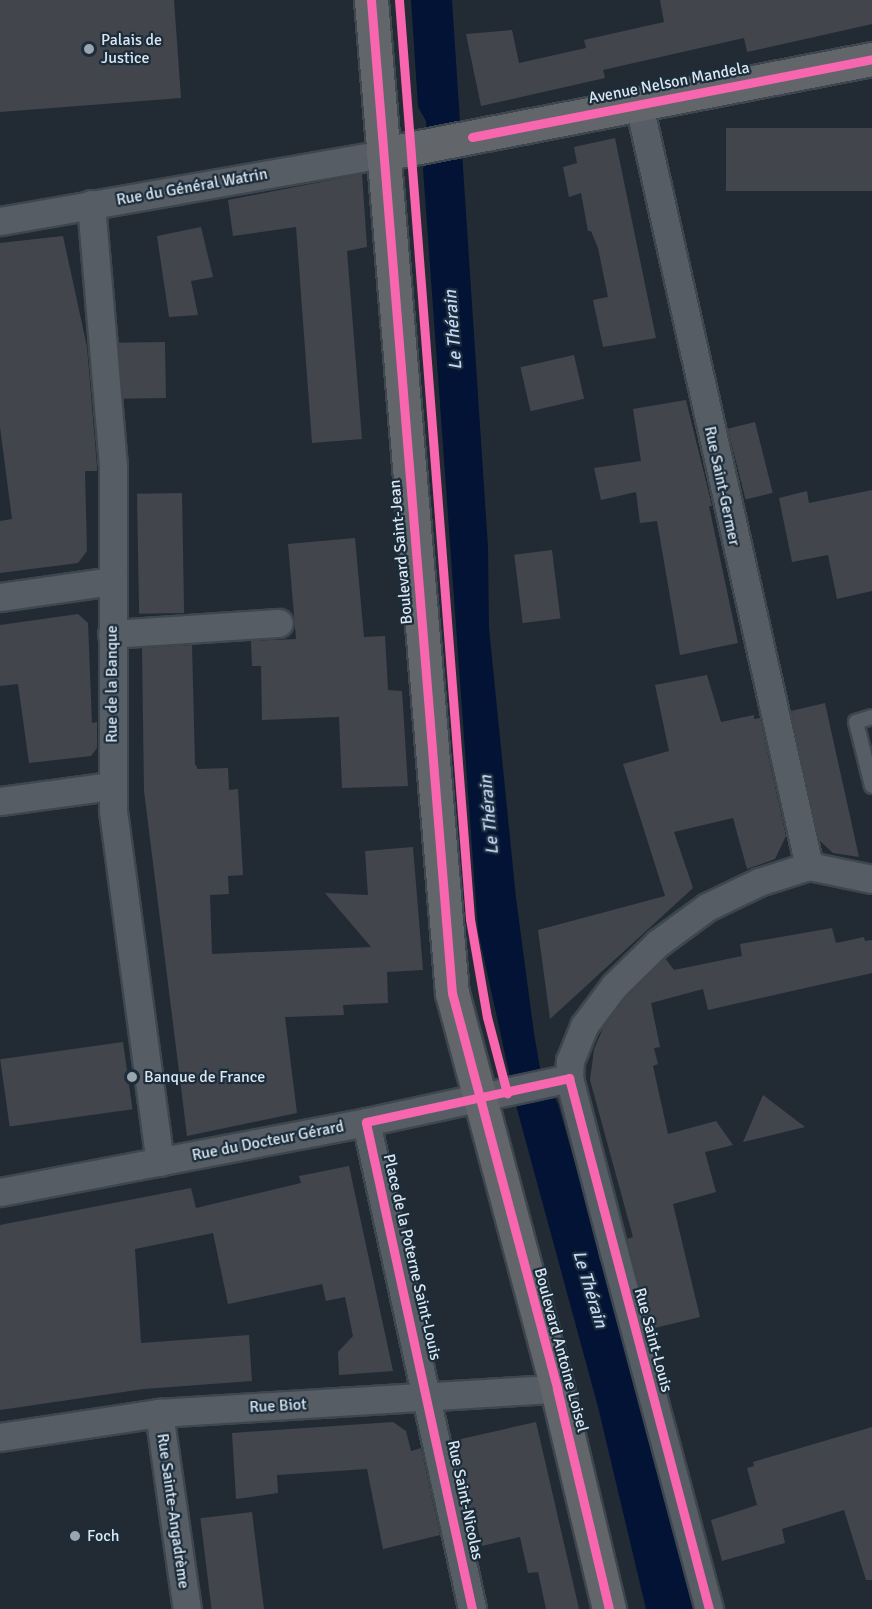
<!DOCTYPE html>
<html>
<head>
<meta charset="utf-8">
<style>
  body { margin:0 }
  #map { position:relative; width:872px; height:1609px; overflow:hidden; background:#222b34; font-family:Signika,sans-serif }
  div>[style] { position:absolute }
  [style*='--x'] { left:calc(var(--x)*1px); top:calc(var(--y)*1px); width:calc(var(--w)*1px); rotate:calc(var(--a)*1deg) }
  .water>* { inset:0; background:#031335 }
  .building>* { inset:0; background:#43454d; transform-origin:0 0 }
  .roads { filter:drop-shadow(2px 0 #3e464e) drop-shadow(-2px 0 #3e464e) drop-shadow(0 2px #3e464e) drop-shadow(0 -2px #3e464e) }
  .lane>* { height:14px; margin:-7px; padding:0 7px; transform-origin:7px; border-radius:7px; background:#575d64 }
  .street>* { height:27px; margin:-13.5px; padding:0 13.5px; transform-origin:13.5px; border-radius:13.5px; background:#575d64 }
  .secondary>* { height:33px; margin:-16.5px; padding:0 16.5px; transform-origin:16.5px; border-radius:16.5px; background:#62656a }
  .cycleway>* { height:9px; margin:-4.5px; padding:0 4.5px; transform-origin:4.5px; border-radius:4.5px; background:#f766af }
  .dots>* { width:16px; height:16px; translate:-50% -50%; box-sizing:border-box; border:3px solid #1b2c3b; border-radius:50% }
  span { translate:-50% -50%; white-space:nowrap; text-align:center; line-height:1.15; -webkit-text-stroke:4.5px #1b2c3b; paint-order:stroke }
  .poi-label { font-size:16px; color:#dbe6f0 }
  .left { translate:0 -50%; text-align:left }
  .street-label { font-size:16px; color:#dbe6f0 }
  .water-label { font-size:18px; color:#c0d7f6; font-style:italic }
</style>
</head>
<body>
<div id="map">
  <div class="water">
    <i style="clip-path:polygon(411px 0,452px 0,488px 547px,489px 628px,516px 898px,534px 1033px,540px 1068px,558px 1104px,634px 1368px,695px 1609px,646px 1609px,598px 1407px,517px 1109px,478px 931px,423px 169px,428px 155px,426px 121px,418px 107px)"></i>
  </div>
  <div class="building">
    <i style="clip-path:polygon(0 0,174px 0,181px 98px,0 112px)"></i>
    <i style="clip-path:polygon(660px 0,872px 0,872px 24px,747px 52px,744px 38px,603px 70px,605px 78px,481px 106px,466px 34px,512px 30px,519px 63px,586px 48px,584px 40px,664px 22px)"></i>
    <i style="left:872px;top:128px;width:63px;height:146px;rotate:90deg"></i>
    <i style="clip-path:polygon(615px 138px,656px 338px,603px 347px,593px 300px,608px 297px,598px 248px,591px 231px,588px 231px,581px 193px,569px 197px,563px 167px,577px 163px,574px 147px)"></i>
    <i style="clip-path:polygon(362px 174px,367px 247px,347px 251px,362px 439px,312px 443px,296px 227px,233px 236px,228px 200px)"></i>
    <i style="clip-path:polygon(201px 227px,213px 277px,191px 281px,198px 315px,169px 317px,157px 236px)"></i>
    <i style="clip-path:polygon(63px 236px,87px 347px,97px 466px,97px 471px,85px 471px,87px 551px,78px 563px,0 573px,0 521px,12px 519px,0 427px,0 243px)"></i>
    <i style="left:165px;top:342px;width:56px;height:46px;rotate:89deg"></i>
    <i style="left:574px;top:355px;width:45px;height:55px;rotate:77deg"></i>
    <i style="clip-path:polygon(686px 400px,712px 506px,709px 506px,738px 643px,680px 655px,657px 521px,640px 523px,636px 492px,601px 500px,594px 468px,641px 461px,633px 409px)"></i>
    <i style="left:755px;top:422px;width:73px;height:28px;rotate:76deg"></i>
    <i style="clip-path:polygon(872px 490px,872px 591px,837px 599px,828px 555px,792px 562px,779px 498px,807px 491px,809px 503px)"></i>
    <i style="left:182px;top:493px;width:120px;height:45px;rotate:89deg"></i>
    <i style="clip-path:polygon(355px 538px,364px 637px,385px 636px,388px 690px,402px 691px,408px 786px,342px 788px,339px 717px,262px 720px,261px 666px,252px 666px,251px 641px,296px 639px,288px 544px)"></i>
    <i style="left:552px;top:550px;width:69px;height:38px;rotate:83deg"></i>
    <i style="clip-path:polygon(78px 614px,88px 623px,92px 723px,97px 722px,97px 748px,91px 756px,29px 763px,18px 684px,0 686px,0 625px)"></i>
    <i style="clip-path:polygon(192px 645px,195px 764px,198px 769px,228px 768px,229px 790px,238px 789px,243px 875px,228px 876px,229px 894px,210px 895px,212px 954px,371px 947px,325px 893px,368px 895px,365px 851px,413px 847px,423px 970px,387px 972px,388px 1003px,343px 1005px,344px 1015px,285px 1017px,297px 1113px,187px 1136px,144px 791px,142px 648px)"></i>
    <i style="clip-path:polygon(707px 675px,721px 722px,754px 715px,754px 719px,760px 718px,786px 836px,775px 859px,747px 869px,733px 818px,674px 832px,693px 888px,550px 1019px,538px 930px,665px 896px,623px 764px,669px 751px,655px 685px)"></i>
    <i style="clip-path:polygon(825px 703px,859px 857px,833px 853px,819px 840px,791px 711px)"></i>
    <i style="clip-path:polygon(832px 928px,836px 943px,864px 937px,865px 941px,872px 940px,872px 973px,708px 1010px,703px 989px,651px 1003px,660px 1047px,654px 1048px,658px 1064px,653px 1066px,668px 1134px,716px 1121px,733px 1145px,705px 1152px,716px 1192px,673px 1204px,700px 1317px,651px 1329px,627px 1239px,633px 1237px,590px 1080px,594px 1049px,605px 1024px,626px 996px,665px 958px,674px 970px,742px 956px,740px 944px)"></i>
    <i style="left:123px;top:1042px;width:68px;height:124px;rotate:82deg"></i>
    <i style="clip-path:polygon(763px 1095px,805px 1127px,743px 1142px)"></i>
    <i style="clip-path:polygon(349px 1166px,393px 1371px,339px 1375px,338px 1352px,353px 1336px,345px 1297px,326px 1301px,322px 1284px,228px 1304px,213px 1233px,135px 1249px,141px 1343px,249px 1335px,252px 1381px,144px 1389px,0 1410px,0 1225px,191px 1188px,196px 1208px,301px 1183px,299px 1176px)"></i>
    <i style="clip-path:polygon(393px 1422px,406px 1431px,411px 1451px,421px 1448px,440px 1535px,383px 1549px,367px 1469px,277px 1475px,278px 1493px,236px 1499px,232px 1433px)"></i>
    <i style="clip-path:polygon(536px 1422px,557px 1513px,579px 1609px,546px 1609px,538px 1572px,528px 1573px,520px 1537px,482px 1546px,476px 1521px,469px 1523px,452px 1441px)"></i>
    <i style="clip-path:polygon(872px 1427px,872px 1580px,866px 1580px,844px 1510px,782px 1529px,785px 1543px,722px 1561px,711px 1520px,757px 1505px,747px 1468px,754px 1466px,753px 1462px)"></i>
    <i style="left:252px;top:1512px;width:98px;height:52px;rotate:83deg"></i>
  </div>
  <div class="roads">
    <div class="lane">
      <i style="--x:872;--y:717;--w:17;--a:163"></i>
      <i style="--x:856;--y:722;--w:66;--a:76"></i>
    </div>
    <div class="street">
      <i style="--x:639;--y:105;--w:780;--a:77.41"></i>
      <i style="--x:91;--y:204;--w:262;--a:85.2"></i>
      <i style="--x:113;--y:465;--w:346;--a:90"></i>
      <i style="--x:113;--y:811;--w:354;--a:82.4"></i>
      <i style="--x:0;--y:221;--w:389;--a:-9.9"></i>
      <i style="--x:0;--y:597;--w:113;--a:-8.1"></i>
      <i style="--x:112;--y:634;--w:167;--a:-3.8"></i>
      <i style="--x:0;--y:801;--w:112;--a:-7.7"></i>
      <i style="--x:366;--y:1122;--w:498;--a:77.7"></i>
      <i style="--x:0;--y:1192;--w:373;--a:-10.8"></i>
      <i style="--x:366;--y:1122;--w:208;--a:-12.2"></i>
      <i style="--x:159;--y:1413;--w:198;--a:81.9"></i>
      <i style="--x:0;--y:1437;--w:161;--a:-8.6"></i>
      <i style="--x:159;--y:1413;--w:399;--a:-3.5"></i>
      <i style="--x:709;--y:1609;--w:369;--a:-104.9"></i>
      <i style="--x:614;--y:1252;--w:180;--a:-104.5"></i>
      <i style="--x:569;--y:1078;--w:17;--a:-87"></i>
      <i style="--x:570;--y:1061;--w:38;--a:-68"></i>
      <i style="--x:584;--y:1026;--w:50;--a:-53.1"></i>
      <i style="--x:614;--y:986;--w:62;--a:-44.3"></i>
      <i style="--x:658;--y:943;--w:61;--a:-36.3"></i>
      <i style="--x:707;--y:907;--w:58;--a:-25.7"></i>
      <i style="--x:759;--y:882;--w:52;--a:-17.7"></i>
      <i style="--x:809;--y:866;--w:64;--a:11.7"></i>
    </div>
    <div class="secondary">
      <i style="--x:371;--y:0;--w:996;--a:85.34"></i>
      <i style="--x:452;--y:993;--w:410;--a:75.1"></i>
      <i style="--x:557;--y:1389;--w:226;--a:76.7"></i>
      <i style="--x:383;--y:154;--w:498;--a:-11"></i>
    </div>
  </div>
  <div class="cycleway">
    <i style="--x:371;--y:0;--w:996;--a:85.34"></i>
    <i style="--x:452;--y:993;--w:410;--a:75.1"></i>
    <i style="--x:557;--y:1389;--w:226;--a:76.7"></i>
    <i style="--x:399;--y:0;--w:922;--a:85.58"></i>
    <i style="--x:470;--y:919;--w:99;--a:80.2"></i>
    <i style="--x:487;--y:1017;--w:79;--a:75.3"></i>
    <i style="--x:472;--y:137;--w:408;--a:-11"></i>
    <i style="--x:472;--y:1609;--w:498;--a:-102.3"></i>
    <i style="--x:366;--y:1122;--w:208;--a:-12.2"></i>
    <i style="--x:569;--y:1078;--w:549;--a:75.23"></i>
  </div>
  <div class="dots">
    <i style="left:89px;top:49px;background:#9aa5ae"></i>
    <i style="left:132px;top:1077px;background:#9aa5ae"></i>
    <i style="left:75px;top:1536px;background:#9aa5ae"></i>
  </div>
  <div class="poi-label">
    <span class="left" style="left:101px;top:49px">Palais de<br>Justice</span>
    <span class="left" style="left:144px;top:1077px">Banque de France</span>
    <span class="left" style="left:87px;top:1536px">Foch</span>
  </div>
  <div class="street-label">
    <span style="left:669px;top:83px;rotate:-11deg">Avenue Nelson Mandela</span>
    <span style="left:192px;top:187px;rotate:-10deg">Rue du Général Watrin</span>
    <span style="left:722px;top:486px;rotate:78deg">Rue Saint-Germer</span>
    <span style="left:401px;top:552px;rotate:-95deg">Boulevard Saint-Jean</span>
    <span style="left:112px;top:684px;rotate:-90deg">Rue de la Banque</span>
    <span style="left:268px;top:1141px;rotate:-11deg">Rue du Docteur Gérard</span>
    <span style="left:412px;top:1257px;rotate:77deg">Place de la Poterne Saint-Louis</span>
    <span style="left:653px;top:1340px;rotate:75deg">Rue Saint-Louis</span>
    <span style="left:561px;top:1350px;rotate:75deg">Boulevard Antoine Loisel</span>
    <span style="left:278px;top:1406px;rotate:-3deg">Rue Biot</span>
    <span style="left:465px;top:1500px;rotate:78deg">Rue Saint-Nicolas</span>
    <span style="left:173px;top:1511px;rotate:82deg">Rue Sainte-Angadrème</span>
  </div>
  <div class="water-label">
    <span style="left:453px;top:330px;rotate:-94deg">Le Thérain</span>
    <span style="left:489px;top:815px;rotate:-95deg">Le Thérain</span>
    <span style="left:590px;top:1289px;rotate:73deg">Le Thérain</span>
  </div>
</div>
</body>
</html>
